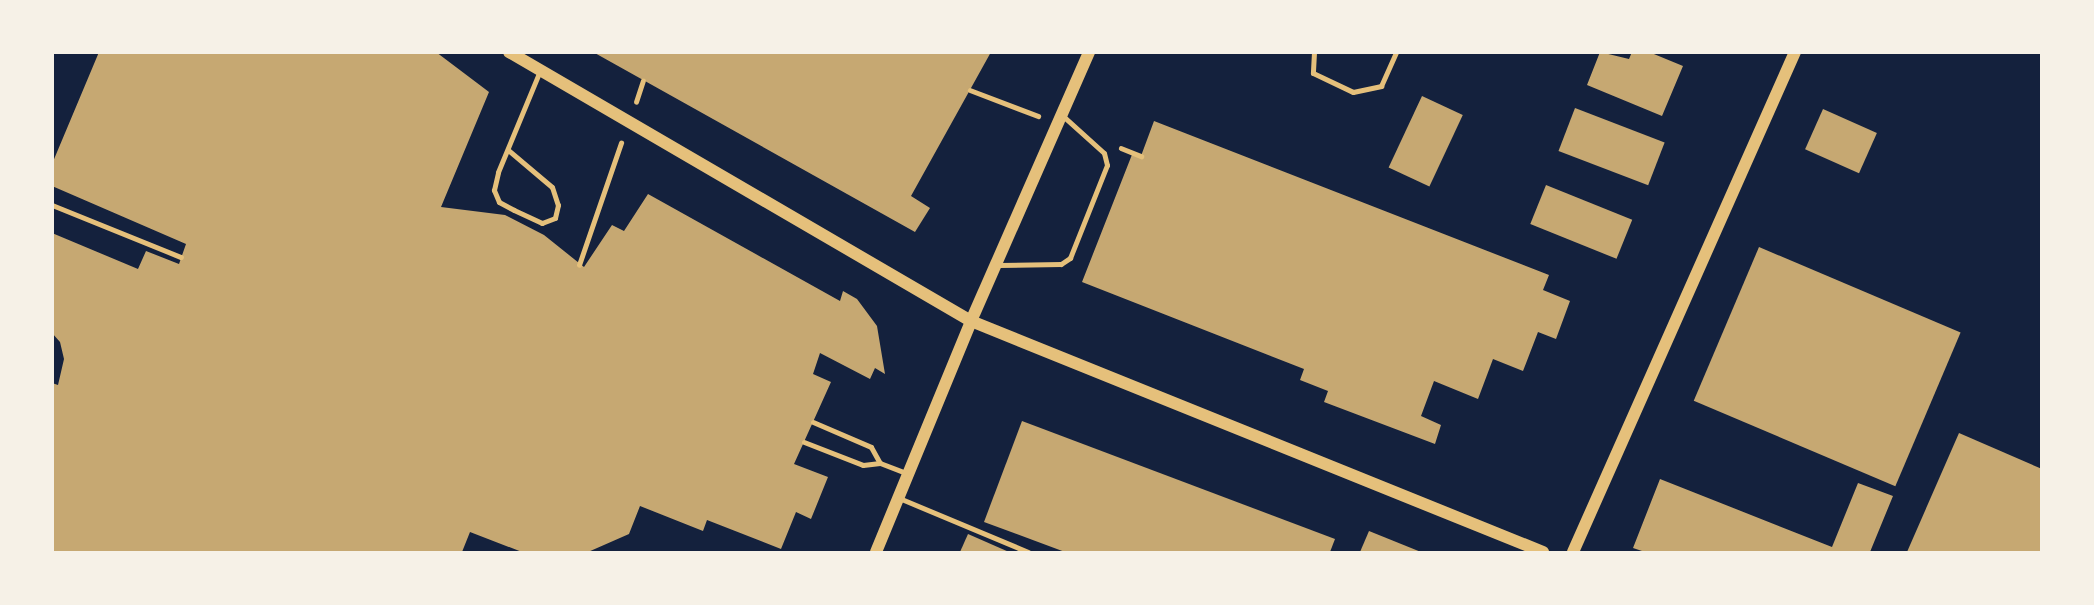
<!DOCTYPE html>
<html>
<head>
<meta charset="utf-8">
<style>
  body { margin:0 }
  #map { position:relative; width:2094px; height:605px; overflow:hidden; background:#14213d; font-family:"PT Sans",sans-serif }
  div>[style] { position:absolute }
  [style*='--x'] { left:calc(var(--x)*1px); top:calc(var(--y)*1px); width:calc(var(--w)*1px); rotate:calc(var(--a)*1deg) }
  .building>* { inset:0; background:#c6a872; transform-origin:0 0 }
  .path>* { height:4.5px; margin:-2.25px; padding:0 2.25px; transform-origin:2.25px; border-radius:2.25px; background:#e5c07b }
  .service>* { height:5px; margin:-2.5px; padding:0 2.5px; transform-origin:2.5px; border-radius:2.5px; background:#e5c07b }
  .tertiary>* { height:12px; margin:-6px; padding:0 6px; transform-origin:6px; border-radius:6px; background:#e5c07b }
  span { translate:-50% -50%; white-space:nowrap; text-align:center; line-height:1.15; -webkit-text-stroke:5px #f6f1e7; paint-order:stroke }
  .frame { position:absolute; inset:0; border:54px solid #f6f1e7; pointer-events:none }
</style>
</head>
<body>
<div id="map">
  <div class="building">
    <i style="clip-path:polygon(99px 52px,436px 52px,489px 92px,441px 207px,505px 215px,544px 235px,584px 267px,612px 225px,624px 231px,648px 194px,840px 301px,843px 291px,857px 299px,877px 326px,885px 374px,875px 368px,870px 379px,820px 353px,813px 374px,831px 382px,794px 464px,828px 477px,811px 519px,796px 512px,781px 549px,707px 520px,703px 531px,640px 506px,629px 534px,588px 552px,522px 552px,470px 532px,462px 552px,52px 552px,52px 383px,58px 385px,64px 359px,60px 342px,52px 333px,52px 233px,138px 269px,146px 251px,179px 264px,186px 244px,52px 186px,52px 164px)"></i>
    <i style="clip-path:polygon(593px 52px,991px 52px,911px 196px,930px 208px,915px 232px)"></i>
    <i style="clip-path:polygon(1600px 52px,1629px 59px,1632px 52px,1649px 52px,1683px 66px,1662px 116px,1587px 85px)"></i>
    <i style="left:1422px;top:96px;width:45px;height:79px;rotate:25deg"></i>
    <i style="left:1575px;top:108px;width:96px;height:46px;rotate:21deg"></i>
    <i style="left:1823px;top:109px;width:59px;height:44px;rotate:24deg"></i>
    <i style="clip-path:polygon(1154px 121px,1549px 275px,1543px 290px,1570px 301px,1556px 339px,1538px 332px,1523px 371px,1493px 359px,1478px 399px,1434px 381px,1421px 416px,1441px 425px,1435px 444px,1324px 402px,1328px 391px,1300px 380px,1304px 369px,1082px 282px,1133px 152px,1141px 156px)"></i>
    <i style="left:1546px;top:185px;width:93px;height:42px;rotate:22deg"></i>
    <i style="left:1759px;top:247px;width:219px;height:167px;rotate:23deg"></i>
    <i style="clip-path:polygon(1022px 421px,1335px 539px,1330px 552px,1065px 552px,984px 522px)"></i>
    <i style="clip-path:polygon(1959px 433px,2042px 469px,2042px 552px,1907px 552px)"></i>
    <i style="clip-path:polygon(1660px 479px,1832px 547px,1858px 483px,1893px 496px,1870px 552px,1645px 552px,1633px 548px)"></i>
    <i style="clip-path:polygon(1369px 531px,1421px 552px,1360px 552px)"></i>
    <i style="clip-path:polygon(968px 534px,1009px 552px,960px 552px)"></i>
  </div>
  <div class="path">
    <i style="--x:970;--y:90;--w:73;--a:20.9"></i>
    <i style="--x:636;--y:102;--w:22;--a:-72"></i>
    <i style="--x:1121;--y:148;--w:22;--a:22"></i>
    <i style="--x:579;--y:265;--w:129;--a:-71"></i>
  </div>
  <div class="service">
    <i style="--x:1314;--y:52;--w:21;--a:93"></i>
    <i style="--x:1313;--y:73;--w:44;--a:25.4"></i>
    <i style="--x:1353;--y:92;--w:29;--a:-12"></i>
    <i style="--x:1381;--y:86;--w:37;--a:-66"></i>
    <i style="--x:508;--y:150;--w:57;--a:40.1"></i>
    <i style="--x:552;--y:187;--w:19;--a:72"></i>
    <i style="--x:558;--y:205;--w:13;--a:103"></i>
    <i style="--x:555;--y:218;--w:14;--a:159"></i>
    <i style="--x:542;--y:223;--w:31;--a:-155"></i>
    <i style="--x:514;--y:210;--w:17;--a:-152"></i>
    <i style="--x:499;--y:202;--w:13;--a:-113"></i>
    <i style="--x:494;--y:190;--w:18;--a:-77"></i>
    <i style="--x:498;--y:172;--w:107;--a:-67.5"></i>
    <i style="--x:52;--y:205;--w:139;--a:22"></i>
    <i style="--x:999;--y:265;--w:62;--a:-0.9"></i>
    <i style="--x:1061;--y:264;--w:11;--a:-34"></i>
    <i style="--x:1070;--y:258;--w:100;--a:-68.3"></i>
    <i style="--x:1107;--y:165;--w:12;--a:-104"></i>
    <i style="--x:1104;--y:153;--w:57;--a:-137.9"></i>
    <i style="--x:813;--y:422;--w:63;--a:23.3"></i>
    <i style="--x:871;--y:447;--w:18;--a:61"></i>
    <i style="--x:804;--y:442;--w:63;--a:21.3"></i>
    <i style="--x:863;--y:465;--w:17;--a:-7"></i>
    <i style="--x:880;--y:463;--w:31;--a:21"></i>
    <i style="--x:899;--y:498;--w:140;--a:22.7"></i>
  </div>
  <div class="tertiary">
    <i style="--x:509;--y:52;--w:535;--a:30.21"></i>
    <i style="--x:971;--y:321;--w:617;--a:21.99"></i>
    <i style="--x:876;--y:552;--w:250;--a:-67.6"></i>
    <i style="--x:971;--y:321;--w:294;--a:-66.3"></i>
    <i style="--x:1573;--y:552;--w:547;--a:-66.06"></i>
  </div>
  <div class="frame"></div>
</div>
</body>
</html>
